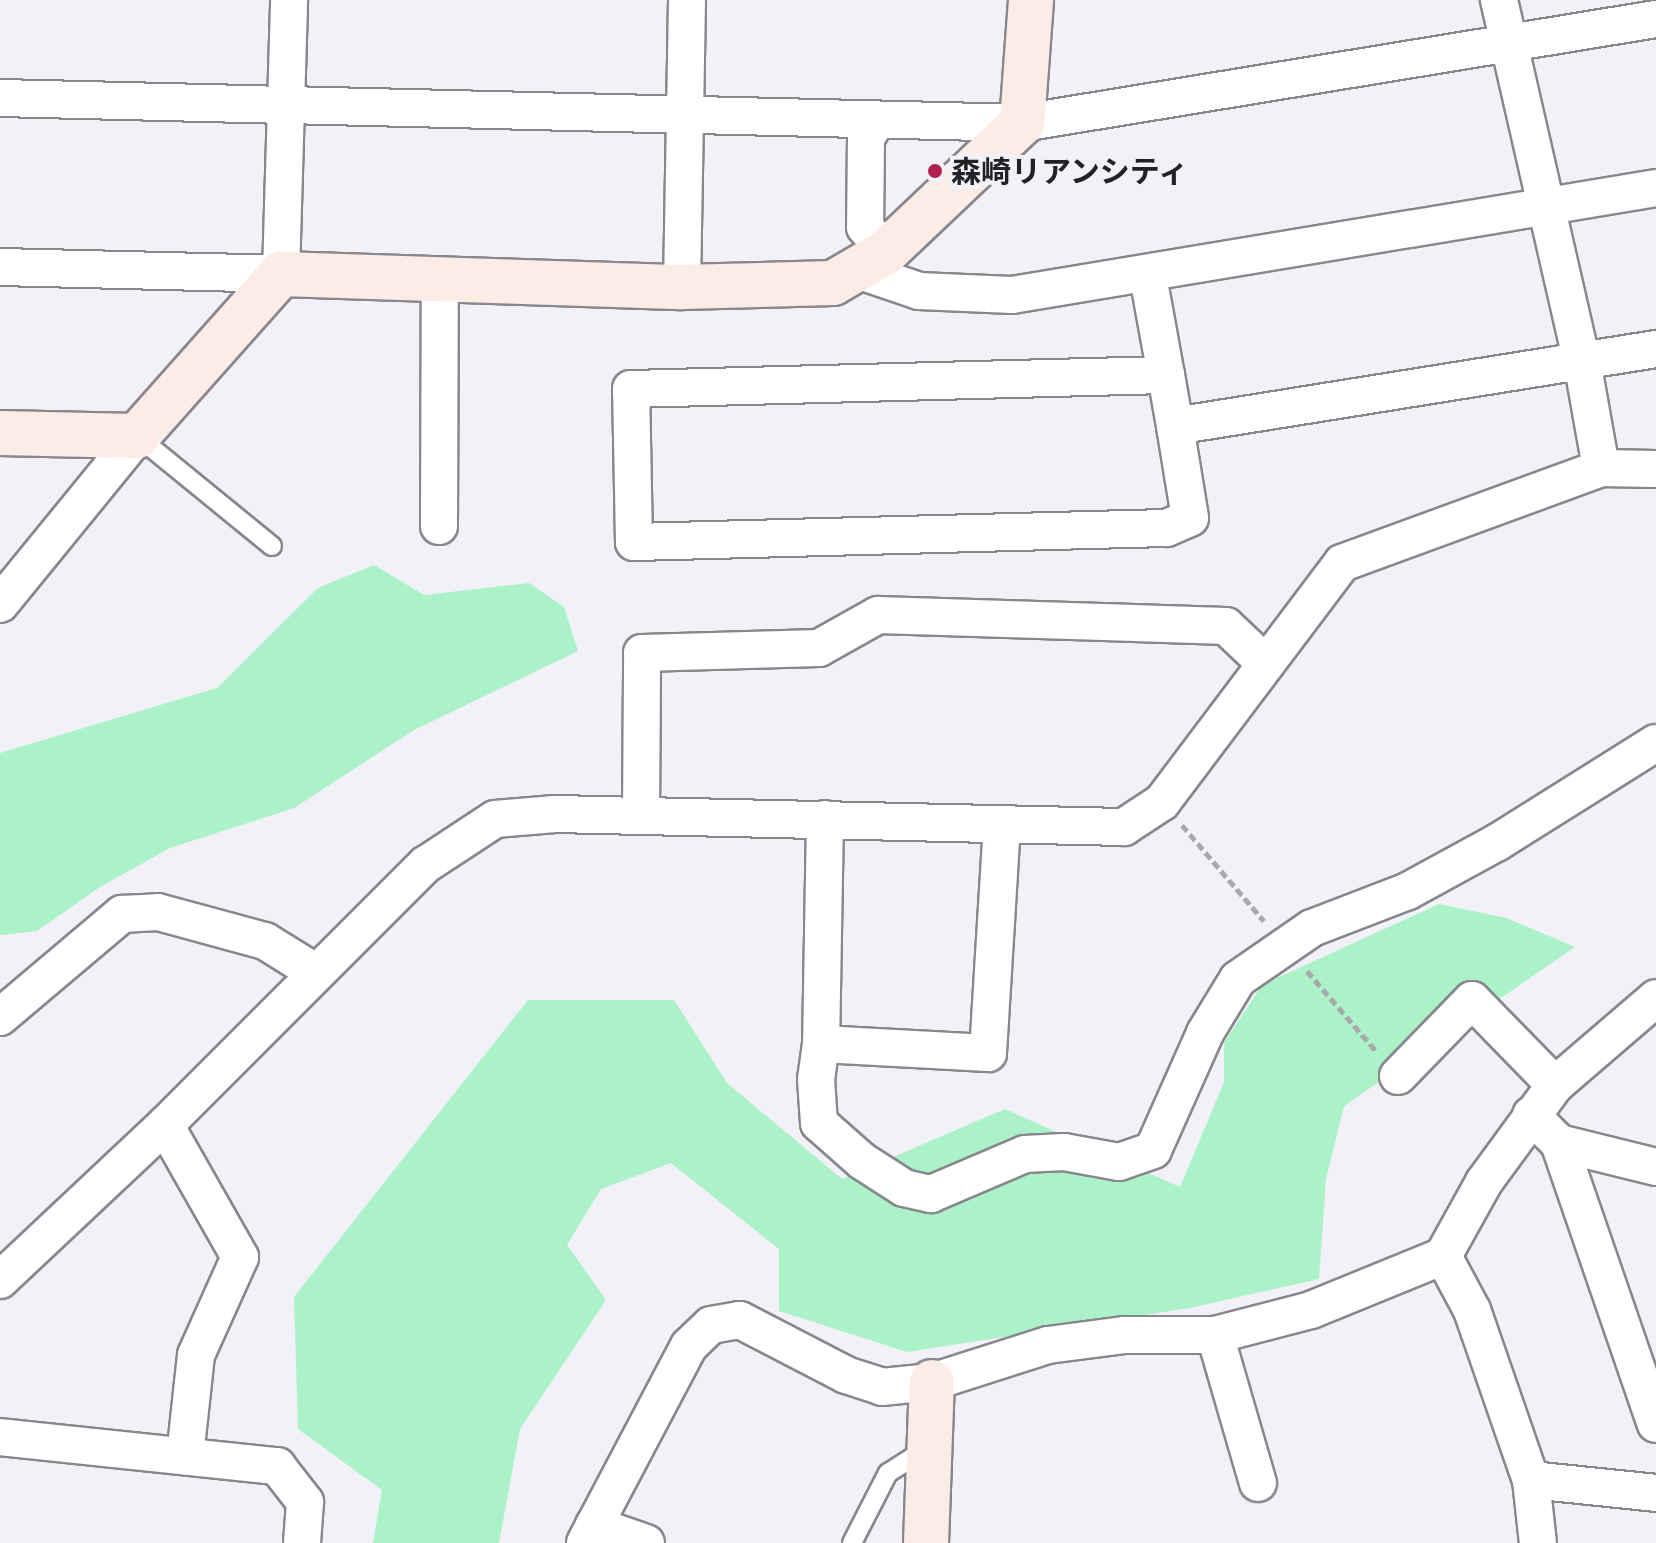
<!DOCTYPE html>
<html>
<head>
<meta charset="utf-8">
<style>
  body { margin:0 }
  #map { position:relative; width:1656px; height:1543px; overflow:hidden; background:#f1f1f7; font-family:Mulish,"Noto Sans JP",sans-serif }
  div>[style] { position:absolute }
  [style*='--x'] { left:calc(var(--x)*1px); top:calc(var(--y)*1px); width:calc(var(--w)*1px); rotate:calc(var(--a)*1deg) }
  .green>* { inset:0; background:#abf2c9 }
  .path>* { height:5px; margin-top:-2.5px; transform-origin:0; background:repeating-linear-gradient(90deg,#a8a8ad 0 8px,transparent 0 12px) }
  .roads { filter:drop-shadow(2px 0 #87878d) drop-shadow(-2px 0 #87878d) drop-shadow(0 2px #87878d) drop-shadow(0 -2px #87878d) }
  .lane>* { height:18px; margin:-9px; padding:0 9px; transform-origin:9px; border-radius:9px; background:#fff }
  .street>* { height:36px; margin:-18px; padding:0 18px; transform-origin:18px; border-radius:18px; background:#fff }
  .secondary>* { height:44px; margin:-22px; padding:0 22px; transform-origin:22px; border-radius:22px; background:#fbece6 }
  .dots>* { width:22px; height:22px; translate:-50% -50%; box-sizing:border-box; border:4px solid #f1f1f7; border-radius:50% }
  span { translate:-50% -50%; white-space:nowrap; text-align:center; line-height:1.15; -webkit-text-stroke:8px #f1f1f7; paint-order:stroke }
  .poi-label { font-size:30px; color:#222224; font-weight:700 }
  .left { translate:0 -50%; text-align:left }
</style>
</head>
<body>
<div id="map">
  <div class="green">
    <i style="clip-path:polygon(374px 565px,424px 595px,529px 583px,564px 607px,578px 651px,414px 730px,294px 808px,170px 848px,100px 887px,37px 931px,0 935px,0 753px,217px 688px,318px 588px)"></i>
    <i style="clip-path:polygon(1439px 904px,1506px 918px,1575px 947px,1344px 1106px,1326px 1179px,1319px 1279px,1190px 1308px,907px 1352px,779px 1311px,779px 1249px,671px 1163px,601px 1189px,567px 1245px,606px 1300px,520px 1429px,499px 1543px,373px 1543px,382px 1490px,298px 1429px,294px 1297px,528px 1000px,674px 1000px,727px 1083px,842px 1179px,1005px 1109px,1180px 1187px,1224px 1082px,1224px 1043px,1262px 985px)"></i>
  </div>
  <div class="path">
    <i style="--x:1182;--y:825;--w:126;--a:49.5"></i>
    <i style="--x:1307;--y:971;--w:106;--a:49.2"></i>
  </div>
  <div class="roads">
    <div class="lane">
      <i style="--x:137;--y:436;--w:174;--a:39.2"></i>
      <i style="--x:852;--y:1543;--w:79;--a:-62.8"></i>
      <i style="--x:888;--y:1473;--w:45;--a:-32.3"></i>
    </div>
    <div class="street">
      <i style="--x:1499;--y:0;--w:370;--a:77.1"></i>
      <i style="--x:1582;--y:361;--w:109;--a:79.9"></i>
      <i style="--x:0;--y:98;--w:1022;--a:1.4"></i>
      <i style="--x:1022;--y:123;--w:642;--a:-9.32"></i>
      <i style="--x:877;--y:120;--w:21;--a:121"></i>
      <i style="--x:866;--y:138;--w:89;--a:90.6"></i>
      <i style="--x:865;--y:227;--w:33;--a:50"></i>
      <i style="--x:0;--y:267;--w:281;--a:1.4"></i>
      <i style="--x:281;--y:274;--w:274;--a:-88.3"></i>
      <i style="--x:860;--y:271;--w:62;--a:18.7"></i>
      <i style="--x:919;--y:291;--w:93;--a:2.5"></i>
      <i style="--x:1012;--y:295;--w:653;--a:-9.43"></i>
      <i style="--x:1148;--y:276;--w:101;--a:79.7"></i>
      <i style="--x:1166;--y:375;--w:52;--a:80"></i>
      <i style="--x:1175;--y:426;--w:93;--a:80.7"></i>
      <i style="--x:1190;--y:518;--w:26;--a:157"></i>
      <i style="--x:1166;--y:528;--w:532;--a:178.49"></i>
      <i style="--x:634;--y:542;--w:153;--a:-91.1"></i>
      <i style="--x:631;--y:389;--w:535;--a:-1.5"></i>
      <i style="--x:682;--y:287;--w:287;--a:-89"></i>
      <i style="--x:1175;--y:426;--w:487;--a:-9.1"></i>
      <i style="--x:439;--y:526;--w:247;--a:-89.8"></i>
      <i style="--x:0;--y:604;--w:217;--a:-50.8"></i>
      <i style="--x:641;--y:816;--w:163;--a:-89.6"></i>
      <i style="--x:642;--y:653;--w:177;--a:-1.6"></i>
      <i style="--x:819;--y:648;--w:68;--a:-29.2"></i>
      <i style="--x:878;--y:615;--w:348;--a:1.8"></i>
      <i style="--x:1226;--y:626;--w:54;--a:43.5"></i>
      <i style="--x:825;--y:819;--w:225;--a:91"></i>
      <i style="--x:821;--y:1044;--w:35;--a:98"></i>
      <i style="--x:816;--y:1079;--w:44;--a:86.1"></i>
      <i style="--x:819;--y:1123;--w:57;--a:41.5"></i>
      <i style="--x:862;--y:1161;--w:50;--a:32.7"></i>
      <i style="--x:904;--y:1188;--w:28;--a:13"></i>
      <i style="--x:931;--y:1194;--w:102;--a:-23.1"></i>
      <i style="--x:1025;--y:1154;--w:39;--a:-3"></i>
      <i style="--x:1064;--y:1152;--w:56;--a:10.3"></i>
      <i style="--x:1119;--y:1162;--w:36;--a:-19"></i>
      <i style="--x:1153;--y:1150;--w:128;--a:-66"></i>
      <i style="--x:1205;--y:1033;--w:63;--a:-58.6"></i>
      <i style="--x:1238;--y:979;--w:90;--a:-34.6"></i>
      <i style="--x:1312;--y:928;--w:103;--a:-21.1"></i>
      <i style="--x:1408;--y:891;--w:102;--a:-28.6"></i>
      <i style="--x:1498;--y:842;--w:186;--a:-32.1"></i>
      <i style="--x:0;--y:1017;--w:160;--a:-40.2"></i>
      <i style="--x:122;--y:914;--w:36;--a:-3"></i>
      <i style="--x:158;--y:912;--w:111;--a:15.2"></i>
      <i style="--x:265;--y:941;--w:59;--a:31.8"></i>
      <i style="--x:821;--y:1044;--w:167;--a:3.1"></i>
      <i style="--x:988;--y:1053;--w:229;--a:-86.5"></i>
      <i style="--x:1398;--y:1076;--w:106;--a:-45.8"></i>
      <i style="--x:1472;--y:1000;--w:119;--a:45.7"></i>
      <i style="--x:1531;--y:1115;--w:40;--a:45"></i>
      <i style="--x:1559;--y:1143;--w:297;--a:71"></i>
      <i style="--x:165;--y:1125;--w:152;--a:60.4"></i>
      <i style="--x:240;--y:1257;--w:107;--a:114.2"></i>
      <i style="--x:196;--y:1355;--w:102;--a:96.2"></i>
      <i style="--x:1559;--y:1143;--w:100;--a:13.9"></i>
      <i style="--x:1443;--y:1256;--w:61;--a:61.8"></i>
      <i style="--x:1472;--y:1310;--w:180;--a:70.9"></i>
      <i style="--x:1531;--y:1480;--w:63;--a:83.7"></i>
      <i style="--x:0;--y:1280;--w:226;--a:-43.2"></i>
      <i style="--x:165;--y:1125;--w:368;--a:-45"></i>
      <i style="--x:425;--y:865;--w:84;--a:-33.3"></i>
      <i style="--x:495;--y:819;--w:60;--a:-4.8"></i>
      <i style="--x:555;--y:814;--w:569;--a:1.31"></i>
      <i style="--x:1124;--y:827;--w:45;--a:-33.3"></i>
      <i style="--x:1162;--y:802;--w:299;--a:-53"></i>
      <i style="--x:1342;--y:563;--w:276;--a:-20.1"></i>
      <i style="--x:1601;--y:468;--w:55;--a:1"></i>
      <i style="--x:1215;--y:1335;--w:154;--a:73.8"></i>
      <i style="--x:0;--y:1437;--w:279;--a:6"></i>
      <i style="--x:277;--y:1466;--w:46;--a:52.1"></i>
      <i style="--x:305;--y:1502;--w:41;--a:94.2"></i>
      <i style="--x:1531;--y:1480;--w:126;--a:5.9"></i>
      <i style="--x:594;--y:1525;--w:55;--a:19.1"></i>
      <i style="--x:585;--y:1543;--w:223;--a:-62.2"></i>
      <i style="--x:689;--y:1346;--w:30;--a:-44"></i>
      <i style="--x:711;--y:1325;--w:29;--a:-10"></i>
      <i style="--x:740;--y:1320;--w:119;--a:27.4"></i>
      <i style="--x:846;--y:1375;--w:38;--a:18"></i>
      <i style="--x:882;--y:1387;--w:50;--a:-5.7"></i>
      <i style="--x:932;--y:1382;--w:122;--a:-17.7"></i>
      <i style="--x:1048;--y:1345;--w:78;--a:-7.4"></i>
      <i style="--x:1125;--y:1335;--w:90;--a:0"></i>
      <i style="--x:1215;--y:1335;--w:99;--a:-14.6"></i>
      <i style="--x:1311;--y:1310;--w:143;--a:-22.2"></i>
      <i style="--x:1443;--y:1256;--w:85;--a:-61"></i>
      <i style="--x:1484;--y:1182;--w:120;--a:-53.8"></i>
      <i style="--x:1555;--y:1085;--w:133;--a:-40.7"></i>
    </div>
    <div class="secondary">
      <i style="--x:0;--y:433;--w:137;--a:1.3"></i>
      <i style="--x:137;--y:436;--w:217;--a:-48.4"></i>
      <i style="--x:281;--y:274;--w:401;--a:1.9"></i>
      <i style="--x:682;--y:287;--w:151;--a:-1.5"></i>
      <i style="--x:833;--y:283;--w:61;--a:-30.3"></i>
      <i style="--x:886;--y:252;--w:187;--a:-43.5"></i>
      <i style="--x:1022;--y:123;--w:123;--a:-85.8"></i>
      <i style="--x:926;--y:1543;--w:161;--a:-87.9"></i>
    </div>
  </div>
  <div class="dots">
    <i style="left:935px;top:171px;background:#b02051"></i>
  </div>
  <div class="poi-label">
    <span class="left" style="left:951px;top:171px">森崎リアンシティ</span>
  </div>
</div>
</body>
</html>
